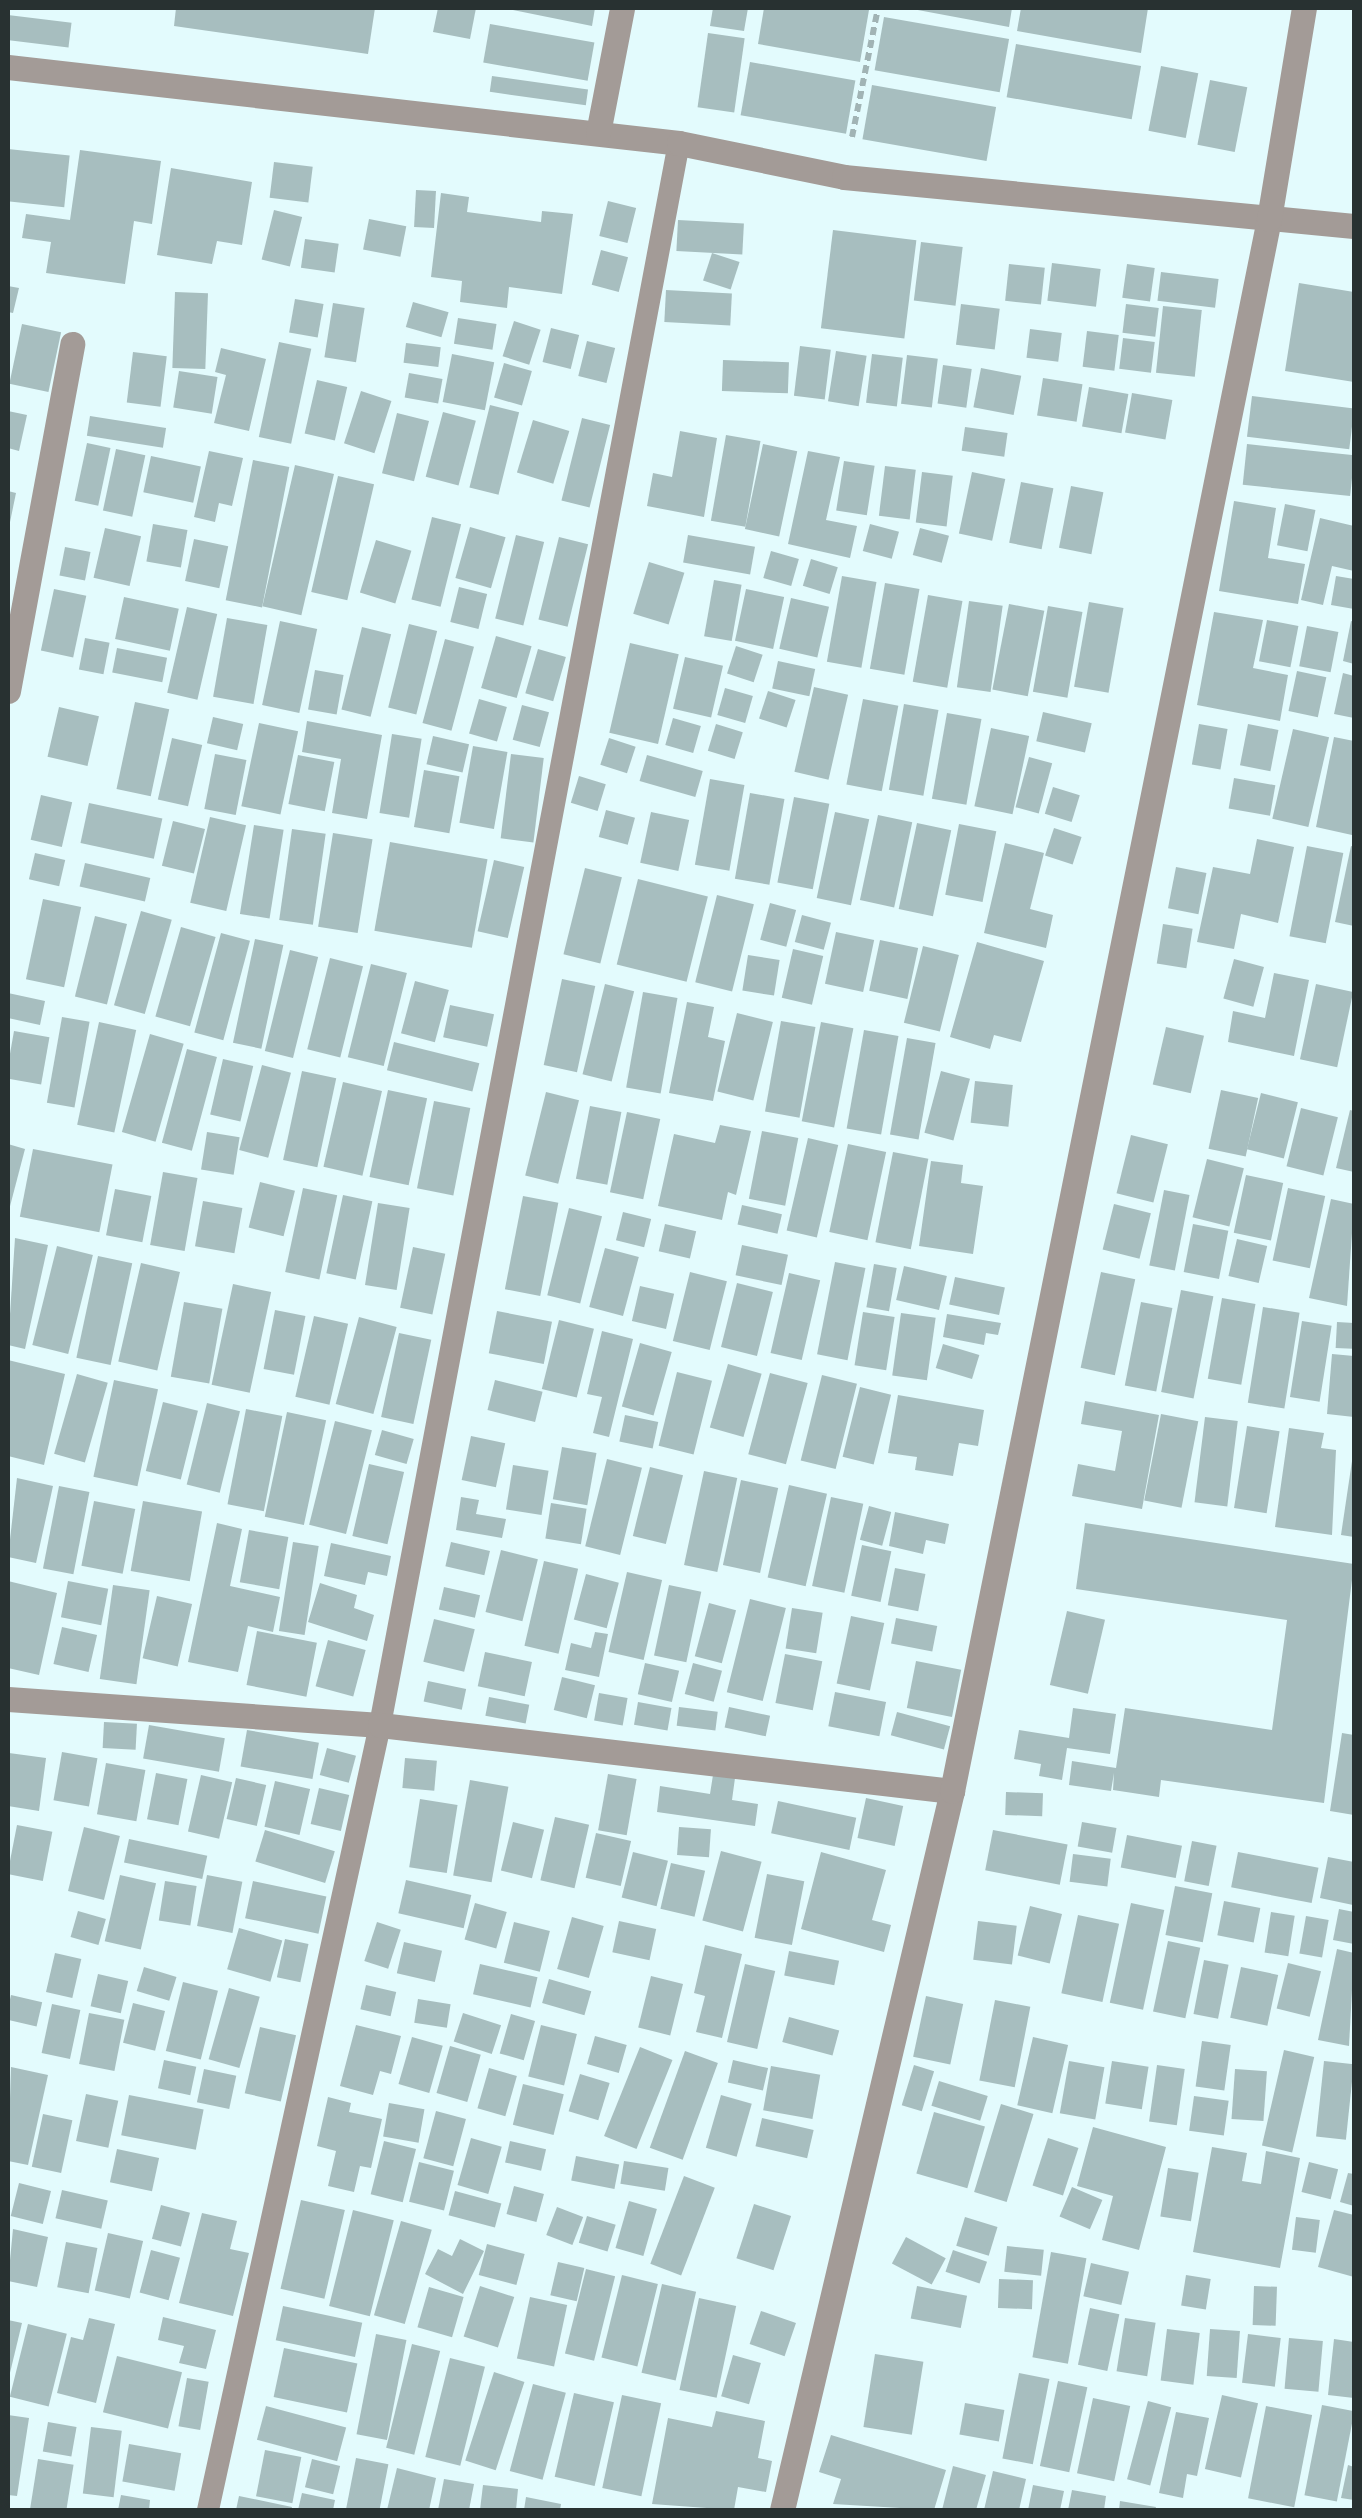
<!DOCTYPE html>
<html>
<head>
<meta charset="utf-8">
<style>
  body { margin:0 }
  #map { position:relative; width:1362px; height:2518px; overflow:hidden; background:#e3fbfd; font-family:Overpass,sans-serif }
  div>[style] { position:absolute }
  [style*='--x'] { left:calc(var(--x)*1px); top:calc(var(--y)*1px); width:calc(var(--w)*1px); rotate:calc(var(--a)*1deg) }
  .building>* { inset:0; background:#a7bebf; transform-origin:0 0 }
  .path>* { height:6px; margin-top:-3px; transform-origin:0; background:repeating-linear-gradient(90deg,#a1b4b5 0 8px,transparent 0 13px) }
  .service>* { height:22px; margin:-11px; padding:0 11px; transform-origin:11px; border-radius:11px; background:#a39b97 }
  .minor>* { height:25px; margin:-12.5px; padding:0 12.5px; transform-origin:12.5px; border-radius:12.5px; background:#a39b97 }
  span { translate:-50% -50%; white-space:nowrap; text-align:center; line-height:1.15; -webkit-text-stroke:8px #fff; paint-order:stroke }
  .frame { position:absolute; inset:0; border:10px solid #283131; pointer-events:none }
</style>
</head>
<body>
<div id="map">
  <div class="building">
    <i style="clip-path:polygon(176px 8px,375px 8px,368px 54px,174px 26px)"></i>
    <i style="clip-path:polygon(438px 8px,476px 8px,470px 39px,433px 32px)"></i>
    <i style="clip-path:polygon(503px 8px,595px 8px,592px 26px)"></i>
    <i style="clip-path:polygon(713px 8px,748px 8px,744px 31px,710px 26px)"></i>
    <i style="clip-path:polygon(764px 8px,869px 10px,860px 62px,758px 44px)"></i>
    <i style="clip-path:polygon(907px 8px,1012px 8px,1009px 27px)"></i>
    <i style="clip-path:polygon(1021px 8px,1148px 8px,1141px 53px,1017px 31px)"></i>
    <i style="left:8px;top:15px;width:64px;height:25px;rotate:7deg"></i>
    <i style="left:884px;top:17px;width:127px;height:54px;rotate:10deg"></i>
    <i style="left:490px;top:24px;width:106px;height:39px;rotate:10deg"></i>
    <i style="left:708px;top:33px;width:37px;height:75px;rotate:8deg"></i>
    <i style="left:1016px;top:44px;width:127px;height:54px;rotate:10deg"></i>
    <i style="left:750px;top:62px;width:107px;height:54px;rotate:10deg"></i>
    <i style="left:1161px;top:66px;width:38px;height:66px;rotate:11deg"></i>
    <i style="left:492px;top:76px;width:97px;height:16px;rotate:8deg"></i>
    <i style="left:1210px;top:80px;width:38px;height:66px;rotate:11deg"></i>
    <i style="left:872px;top:85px;width:126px;height:55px;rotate:10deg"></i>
    <i style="left:8px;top:149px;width:62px;height:52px;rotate:6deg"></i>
    <i style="clip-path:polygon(80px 150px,161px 161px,152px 224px,134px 221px,125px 284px,46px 273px,51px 242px,22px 238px,26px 214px,70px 220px)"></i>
    <i style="left:274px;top:162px;width:39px;height:36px;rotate:7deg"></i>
    <i style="clip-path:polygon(171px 168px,252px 182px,242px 245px,217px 241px,212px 264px,157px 255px)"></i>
    <i style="left:416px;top:190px;width:20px;height:37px;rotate:3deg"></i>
    <i style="clip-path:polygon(441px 193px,469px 197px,467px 212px,541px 222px,542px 211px,573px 214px,562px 294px,509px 287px,507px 308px,460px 302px,462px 281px,431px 277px)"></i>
    <i style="left:608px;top:201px;width:29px;height:36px;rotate:14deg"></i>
    <i style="left:274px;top:210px;width:29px;height:51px;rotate:14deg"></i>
    <i style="left:369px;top:219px;width:38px;height:31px;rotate:11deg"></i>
    <i style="left:678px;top:220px;width:66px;height:31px;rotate:3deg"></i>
    <i style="left:833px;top:230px;width:84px;height:99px;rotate:7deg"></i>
    <i style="left:305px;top:239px;width:34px;height:29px;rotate:8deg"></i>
    <i style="left:921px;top:242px;width:42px;height:59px;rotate:7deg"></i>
    <i style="left:601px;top:250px;width:28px;height:36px;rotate:15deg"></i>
    <i style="left:712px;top:253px;width:29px;height:29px;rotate:18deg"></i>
    <i style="left:1052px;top:263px;width:49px;height:38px;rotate:7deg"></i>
    <i style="left:1009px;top:264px;width:36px;height:37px;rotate:6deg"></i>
    <i style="left:1127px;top:264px;width:28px;height:34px;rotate:8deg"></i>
    <i style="left:1161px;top:272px;width:58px;height:29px;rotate:7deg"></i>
    <i style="clip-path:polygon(1299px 283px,1354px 292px,1354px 382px,1285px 371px)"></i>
    <i style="clip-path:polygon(8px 286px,19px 288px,13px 313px,8px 312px)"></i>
    <i style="left:666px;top:290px;width:66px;height:32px;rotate:3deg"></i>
    <i style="left:175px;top:292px;width:33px;height:76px;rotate:2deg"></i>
    <i style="left:295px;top:299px;width:29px;height:34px;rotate:10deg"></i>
    <i style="left:413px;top:302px;width:37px;height:26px;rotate:16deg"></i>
    <i style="left:333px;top:303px;width:32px;height:55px;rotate:9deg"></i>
    <i style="left:961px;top:304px;width:39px;height:41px;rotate:7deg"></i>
    <i style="left:1126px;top:304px;width:33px;height:29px;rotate:7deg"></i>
    <i style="left:1163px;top:306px;width:39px;height:67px;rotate:6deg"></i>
    <i style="left:458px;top:318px;width:39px;height:26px;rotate:9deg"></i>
    <i style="left:514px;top:321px;width:28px;height:37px;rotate:18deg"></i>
    <i style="left:22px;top:324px;width:40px;height:61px;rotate:12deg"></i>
    <i style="left:551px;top:328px;width:29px;height:35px;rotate:14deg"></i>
    <i style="left:1030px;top:329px;width:32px;height:29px;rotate:7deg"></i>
    <i style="left:1087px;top:331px;width:32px;height:36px;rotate:7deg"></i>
    <i style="left:1123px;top:338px;width:32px;height:31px;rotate:7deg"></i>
    <i style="left:587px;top:341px;width:29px;height:36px;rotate:14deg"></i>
    <i style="left:279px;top:342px;width:33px;height:97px;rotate:12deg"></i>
    <i style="left:406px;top:343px;width:35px;height:20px;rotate:7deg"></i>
    <i style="left:800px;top:346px;width:31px;height:50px;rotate:7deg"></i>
    <i style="clip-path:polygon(221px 348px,266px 359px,249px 431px,214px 423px,226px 375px,215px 372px)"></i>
    <i style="left:836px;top:351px;width:31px;height:51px;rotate:9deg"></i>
    <i style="left:133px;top:352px;width:34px;height:51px;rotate:7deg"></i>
    <i style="left:452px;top:354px;width:43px;height:49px;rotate:11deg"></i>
    <i style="left:872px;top:354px;width:31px;height:49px;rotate:7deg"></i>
    <i style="left:907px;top:355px;width:31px;height:49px;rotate:7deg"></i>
    <i style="left:723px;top:360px;width:66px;height:31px;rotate:2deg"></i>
    <i style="left:504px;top:363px;width:29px;height:36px;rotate:16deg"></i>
    <i style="left:943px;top:365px;width:29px;height:39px;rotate:8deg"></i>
    <i style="left:981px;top:368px;width:41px;height:40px;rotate:11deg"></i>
    <i style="left:179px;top:371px;width:39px;height:37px;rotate:9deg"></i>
    <i style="left:409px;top:373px;width:34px;height:25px;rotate:10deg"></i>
    <i style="left:1043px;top:378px;width:40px;height:38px;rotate:9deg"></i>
    <i style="left:317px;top:380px;width:31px;height:55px;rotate:13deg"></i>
    <i style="left:1089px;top:387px;width:40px;height:40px;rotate:10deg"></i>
    <i style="left:361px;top:391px;width:32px;height:55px;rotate:18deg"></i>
    <i style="left:1132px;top:393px;width:41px;height:40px;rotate:10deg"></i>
    <i style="left:1252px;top:396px;width:103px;height:41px;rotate:7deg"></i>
    <i style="left:490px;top:405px;width:30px;height:85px;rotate:14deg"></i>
    <i style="clip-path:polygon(8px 411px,27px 415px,19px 451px,8px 448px)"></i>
    <i style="left:443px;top:412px;width:34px;height:67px;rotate:15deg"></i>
    <i style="left:397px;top:413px;width:33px;height:62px;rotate:14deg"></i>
    <i style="left:90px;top:416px;width:77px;height:20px;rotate:9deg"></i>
    <i style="left:582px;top:418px;width:29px;height:85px;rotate:14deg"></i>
    <i style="left:533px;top:420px;width:38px;height:55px;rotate:17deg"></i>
    <i style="left:965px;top:427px;width:43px;height:24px;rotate:8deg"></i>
    <i style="clip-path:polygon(680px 431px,717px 438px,704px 517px,647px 506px,653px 473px,672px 477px)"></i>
    <i style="left:726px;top:435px;width:35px;height:87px;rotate:10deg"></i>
    <i style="left:87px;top:443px;width:24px;height:59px;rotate:12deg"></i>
    <i style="left:763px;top:444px;width:35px;height:87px;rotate:12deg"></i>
    <i style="left:1247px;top:444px;width:108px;height:41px;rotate:6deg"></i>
    <i style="left:116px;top:449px;width:30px;height:63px;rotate:12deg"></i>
    <i style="clip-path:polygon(209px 451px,243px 458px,232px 506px,219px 503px,215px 522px,194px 517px)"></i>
    <i style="clip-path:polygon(808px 451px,840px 457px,826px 520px,857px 526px,850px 558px,788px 544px)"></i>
    <i style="left:151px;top:456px;width:51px;height:37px;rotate:12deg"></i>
    <i style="left:253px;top:460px;width:37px;height:143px;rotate:11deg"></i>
    <i style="left:844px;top:461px;width:31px;height:50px;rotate:9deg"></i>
    <i style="left:295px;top:465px;width:40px;height:145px;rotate:13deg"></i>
    <i style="left:885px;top:466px;width:31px;height:50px;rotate:7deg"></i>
    <i style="left:922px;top:472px;width:31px;height:51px;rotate:7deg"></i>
    <i style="left:972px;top:472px;width:34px;height:63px;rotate:12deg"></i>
    <i style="left:338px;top:476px;width:37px;height:119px;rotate:13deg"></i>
    <i style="left:1021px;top:482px;width:33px;height:62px;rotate:11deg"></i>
    <i style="left:1071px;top:486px;width:33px;height:63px;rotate:11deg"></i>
    <i style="clip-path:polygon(8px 491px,16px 493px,9px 527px,8px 527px)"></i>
    <i style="clip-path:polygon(1234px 501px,1276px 508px,1268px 558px,1305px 564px,1298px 604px,1219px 591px)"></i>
    <i style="left:1285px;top:504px;width:31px;height:42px;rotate:11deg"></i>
    <i style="left:432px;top:517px;width:30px;height:85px;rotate:14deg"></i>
    <i style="clip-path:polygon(1320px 518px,1354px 526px,1354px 571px,1332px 566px,1323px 605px,1301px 600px)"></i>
    <i style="left:153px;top:524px;width:35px;height:38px;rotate:10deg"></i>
    <i style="left:870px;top:524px;width:30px;height:28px;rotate:15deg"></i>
    <i style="left:470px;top:527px;width:37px;height:53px;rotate:16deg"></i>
    <i style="left:105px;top:528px;width:37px;height:51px;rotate:13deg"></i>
    <i style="left:920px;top:528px;width:30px;height:28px;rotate:15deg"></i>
    <i style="left:516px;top:535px;width:29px;height:86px;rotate:14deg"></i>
    <i style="left:688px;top:535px;width:68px;height:28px;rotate:10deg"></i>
    <i style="left:559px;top:537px;width:30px;height:85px;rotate:14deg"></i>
    <i style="left:194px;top:539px;width:35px;height:43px;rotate:12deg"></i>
    <i style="left:376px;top:540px;width:37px;height:55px;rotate:17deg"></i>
    <i style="left:65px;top:547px;width:26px;height:29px;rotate:11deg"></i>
    <i style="left:771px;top:551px;width:29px;height:28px;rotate:16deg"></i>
    <i style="left:811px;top:559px;width:28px;height:28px;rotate:17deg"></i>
    <i style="left:649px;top:562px;width:37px;height:54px;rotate:17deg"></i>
    <i style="left:842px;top:576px;width:35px;height:87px;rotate:10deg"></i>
    <i style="clip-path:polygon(1336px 576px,1354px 579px,1354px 609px,1331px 605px)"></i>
    <i style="left:714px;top:580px;width:28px;height:57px;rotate:10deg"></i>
    <i style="left:885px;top:583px;width:35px;height:87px;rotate:10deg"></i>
    <i style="left:459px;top:587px;width:29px;height:36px;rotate:14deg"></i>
    <i style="left:54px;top:589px;width:33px;height:63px;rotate:12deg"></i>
    <i style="left:746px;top:589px;width:39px;height:53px;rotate:12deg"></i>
    <i style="left:928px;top:595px;width:35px;height:88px;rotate:10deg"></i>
    <i style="left:124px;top:597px;width:56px;height:43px;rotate:12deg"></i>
    <i style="left:791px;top:598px;width:39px;height:52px;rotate:13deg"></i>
    <i style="left:969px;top:601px;width:34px;height:87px;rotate:8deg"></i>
    <i style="left:1089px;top:602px;width:35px;height:86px;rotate:10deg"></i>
    <i style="left:1009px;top:604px;width:36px;height:87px;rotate:11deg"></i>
    <i style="left:1048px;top:606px;width:35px;height:87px;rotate:10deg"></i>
    <i style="left:187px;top:607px;width:31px;height:88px;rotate:13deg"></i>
    <i style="clip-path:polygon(1214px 612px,1263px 620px,1253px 668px,1288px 675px,1280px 721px,1197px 705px)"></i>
    <i style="left:227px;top:618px;width:41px;height:80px;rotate:10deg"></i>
    <i style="left:1267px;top:620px;width:32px;height:42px;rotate:11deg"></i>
    <i style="left:280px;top:621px;width:38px;height:86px;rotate:12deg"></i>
    <i style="clip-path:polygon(1351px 621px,1354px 622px,1354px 664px,1343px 661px)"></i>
    <i style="left:409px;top:624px;width:29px;height:86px;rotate:14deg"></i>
    <i style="left:1307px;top:626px;width:32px;height:41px;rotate:11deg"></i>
    <i style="left:362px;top:627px;width:30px;height:85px;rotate:14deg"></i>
    <i style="left:496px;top:636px;width:37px;height:54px;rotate:16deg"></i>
    <i style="left:85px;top:638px;width:25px;height:32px;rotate:11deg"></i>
    <i style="left:445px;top:639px;width:30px;height:87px;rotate:15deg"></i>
    <i style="left:630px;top:643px;width:50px;height:92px;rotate:13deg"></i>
    <i style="left:736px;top:646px;width:28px;height:29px;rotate:18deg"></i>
    <i style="left:117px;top:648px;width:51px;height:25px;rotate:11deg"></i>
    <i style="left:538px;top:649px;width:29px;height:46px;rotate:16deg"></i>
    <i style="left:685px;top:657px;width:39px;height:53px;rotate:13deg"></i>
    <i style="left:778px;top:661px;width:38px;height:28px;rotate:12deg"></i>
    <i style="left:315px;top:670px;width:29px;height:40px;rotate:10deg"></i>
    <i style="left:1297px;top:671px;width:30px;height:41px;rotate:12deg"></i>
    <i style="clip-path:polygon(1343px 673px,1354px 676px,1354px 718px,1334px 714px)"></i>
    <i style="left:814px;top:687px;width:35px;height:87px;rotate:13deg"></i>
    <i style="left:725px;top:688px;width:29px;height:28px;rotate:16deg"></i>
    <i style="left:768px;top:691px;width:29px;height:29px;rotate:18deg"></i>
    <i style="left:479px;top:699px;width:29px;height:36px;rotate:16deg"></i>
    <i style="left:863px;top:699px;width:36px;height:87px;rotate:11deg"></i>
    <i style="left:135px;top:702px;width:35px;height:89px;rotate:12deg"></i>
    <i style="left:904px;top:704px;width:35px;height:87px;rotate:10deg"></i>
    <i style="left:522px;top:705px;width:28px;height:36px;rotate:15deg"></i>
    <i style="left:59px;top:707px;width:41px;height:51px;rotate:13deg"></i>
    <i style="left:1043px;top:712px;width:50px;height:30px;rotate:13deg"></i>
    <i style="left:947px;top:713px;width:35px;height:87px;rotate:10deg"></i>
    <i style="left:213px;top:717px;width:31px;height:27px;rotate:13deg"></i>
    <i style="left:673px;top:718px;width:29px;height:28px;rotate:16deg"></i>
    <i style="clip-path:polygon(307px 721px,382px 735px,367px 819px,332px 813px,341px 759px,302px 752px)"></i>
    <i style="left:259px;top:723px;width:40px;height:85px;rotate:12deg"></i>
    <i style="left:716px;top:724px;width:28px;height:28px;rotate:17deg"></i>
    <i style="left:1199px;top:724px;width:29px;height:41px;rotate:10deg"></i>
    <i style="left:1248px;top:724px;width:31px;height:42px;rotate:11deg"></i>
    <i style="left:991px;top:728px;width:39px;height:80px;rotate:12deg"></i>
    <i style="left:1293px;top:729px;width:37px;height:92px;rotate:13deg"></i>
    <i style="left:392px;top:734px;width:30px;height:80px;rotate:9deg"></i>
    <i style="left:433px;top:736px;width:37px;height:29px;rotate:13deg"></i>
    <i style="clip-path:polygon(1334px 737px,1354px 741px,1352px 835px,1316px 827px)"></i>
    <i style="left:172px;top:738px;width:31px;height:63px;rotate:13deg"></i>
    <i style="left:609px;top:738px;width:28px;height:28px;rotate:18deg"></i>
    <i style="left:473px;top:746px;width:35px;height:78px;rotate:10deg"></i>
    <i style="left:215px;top:754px;width:32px;height:56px;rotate:11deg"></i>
    <i style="left:511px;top:754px;width:33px;height:85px;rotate:7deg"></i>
    <i style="left:298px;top:755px;width:37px;height:50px;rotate:11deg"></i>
    <i style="left:647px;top:755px;width:58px;height:27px;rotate:16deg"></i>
    <i style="left:1029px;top:757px;width:24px;height:52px;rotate:15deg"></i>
    <i style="left:424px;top:770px;width:36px;height:58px;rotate:10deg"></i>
    <i style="left:579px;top:776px;width:28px;height:28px;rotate:17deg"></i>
    <i style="left:1234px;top:778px;width:42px;height:31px;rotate:10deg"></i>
    <i style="left:710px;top:779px;width:35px;height:87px;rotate:10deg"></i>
    <i style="left:1053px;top:787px;width:28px;height:28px;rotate:17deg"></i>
    <i style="left:750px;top:793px;width:35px;height:87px;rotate:10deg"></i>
    <i style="left:41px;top:795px;width:32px;height:46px;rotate:13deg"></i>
    <i style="left:794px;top:797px;width:36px;height:87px;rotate:11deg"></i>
    <i style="left:89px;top:803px;width:75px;height:41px;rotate:12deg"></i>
    <i style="left:606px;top:810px;width:30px;height:28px;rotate:15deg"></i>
    <i style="left:651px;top:812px;width:39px;height:52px;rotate:12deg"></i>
    <i style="left:835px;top:812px;width:35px;height:88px;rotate:12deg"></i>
    <i style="left:878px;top:815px;width:35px;height:87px;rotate:12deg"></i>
    <i style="left:210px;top:817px;width:37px;height:88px;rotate:13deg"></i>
    <i style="left:173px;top:821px;width:33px;height:46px;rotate:14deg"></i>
    <i style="left:917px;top:823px;width:35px;height:88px;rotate:12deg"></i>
    <i style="left:959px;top:824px;width:38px;height:72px;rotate:11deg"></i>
    <i style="left:254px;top:825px;width:30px;height:90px;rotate:9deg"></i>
    <i style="left:1054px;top:828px;width:29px;height:29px;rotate:18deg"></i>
    <i style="left:292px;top:829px;width:34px;height:92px;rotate:8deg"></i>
    <i style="left:333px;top:833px;width:40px;height:95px;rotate:9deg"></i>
    <i style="clip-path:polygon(1257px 839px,1294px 847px,1278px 923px,1241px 914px,1234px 949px,1197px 942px,1213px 867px,1250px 874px)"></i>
    <i style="left:390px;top:842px;width:99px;height:90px;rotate:10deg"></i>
    <i style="clip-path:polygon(1005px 843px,1044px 853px,1030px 909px,1053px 915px,1046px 948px,984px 933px)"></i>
    <i style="left:1307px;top:846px;width:37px;height:92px;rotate:11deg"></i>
    <i style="clip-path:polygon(1351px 846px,1354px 847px,1354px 926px,1335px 922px)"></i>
    <i style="left:35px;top:853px;width:31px;height:27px;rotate:13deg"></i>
    <i style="left:494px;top:860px;width:31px;height:73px;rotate:13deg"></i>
    <i style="left:85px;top:863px;width:67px;height:24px;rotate:13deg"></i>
    <i style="left:1176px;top:867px;width:31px;height:42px;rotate:11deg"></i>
    <i style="left:585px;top:868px;width:38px;height:89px;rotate:14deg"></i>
    <i style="left:638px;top:879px;width:72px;height:88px;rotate:14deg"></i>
    <i style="left:717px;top:895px;width:38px;height:90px;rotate:14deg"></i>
    <i style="left:43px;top:899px;width:39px;height:82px;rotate:12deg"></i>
    <i style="left:770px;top:903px;width:27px;height:38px;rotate:15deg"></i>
    <i style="left:141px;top:911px;width:32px;height:98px;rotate:16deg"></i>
    <i style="left:802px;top:915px;width:30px;height:28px;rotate:15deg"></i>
    <i style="left:95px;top:916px;width:33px;height:83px;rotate:14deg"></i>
    <i style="left:1163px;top:924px;width:30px;height:40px;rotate:9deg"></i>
    <i style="left:181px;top:927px;width:36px;height:93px;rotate:16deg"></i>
    <i style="left:836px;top:932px;width:39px;height:53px;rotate:12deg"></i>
    <i style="left:221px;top:933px;width:30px;height:103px;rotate:15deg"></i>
    <i style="left:255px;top:939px;width:29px;height:106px;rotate:12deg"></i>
    <i style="left:880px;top:940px;width:39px;height:52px;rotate:12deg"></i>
    <i style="clip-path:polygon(977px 942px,1044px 961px,1021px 1042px,994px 1035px,990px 1049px,950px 1037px)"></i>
    <i style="left:923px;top:946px;width:37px;height:79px;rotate:14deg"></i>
    <i style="left:793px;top:949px;width:31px;height:50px;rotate:13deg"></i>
    <i style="left:290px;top:950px;width:29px;height:104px;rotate:14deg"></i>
    <i style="left:748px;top:955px;width:32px;height:36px;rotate:9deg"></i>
    <i style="left:330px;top:958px;width:34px;height:94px;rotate:14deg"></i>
    <i style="left:1234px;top:959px;width:31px;height:41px;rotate:15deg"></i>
    <i style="left:371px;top:964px;width:37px;height:96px;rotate:14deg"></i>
    <i style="clip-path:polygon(1274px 973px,1309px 980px,1294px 1056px,1228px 1042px,1233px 1011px,1265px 1018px)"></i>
    <i style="left:562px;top:979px;width:34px;height:88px;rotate:12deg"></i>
    <i style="left:415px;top:981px;width:35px;height:54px;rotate:15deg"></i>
    <i style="left:605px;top:984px;width:30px;height:93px;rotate:14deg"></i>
    <i style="left:1316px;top:984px;width:38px;height:77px;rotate:12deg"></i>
    <i style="left:643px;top:992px;width:35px;height:97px;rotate:10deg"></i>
    <i style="clip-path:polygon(8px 993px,45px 1001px,40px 1025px,8px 1018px)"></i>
    <i style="clip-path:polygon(687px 1002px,714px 1007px,708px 1037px,725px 1041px,713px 1101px,669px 1093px)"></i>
    <i style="left:450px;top:1005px;width:45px;height:33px;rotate:12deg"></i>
    <i style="left:737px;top:1013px;width:37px;height:81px;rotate:14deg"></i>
    <i style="left:62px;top:1017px;width:28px;height:87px;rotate:10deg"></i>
    <i style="left:781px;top:1021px;width:35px;height:92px;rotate:10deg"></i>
    <i style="left:99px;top:1022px;width:38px;height:105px;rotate:12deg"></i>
    <i style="left:821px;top:1022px;width:33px;height:101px;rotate:11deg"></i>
    <i style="left:1166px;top:1027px;width:39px;height:59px;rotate:13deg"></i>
    <i style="left:864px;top:1030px;width:35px;height:100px;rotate:10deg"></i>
    <i style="left:14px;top:1031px;width:36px;height:48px;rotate:10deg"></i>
    <i style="left:150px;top:1034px;width:35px;height:102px;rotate:16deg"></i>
    <i style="left:907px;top:1038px;width:29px;height:98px;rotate:10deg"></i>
    <i style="left:394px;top:1042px;width:88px;height:29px;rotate:14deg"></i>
    <i style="left:187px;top:1049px;width:31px;height:97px;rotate:15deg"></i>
    <i style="left:223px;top:1059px;width:31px;height:57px;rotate:13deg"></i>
    <i style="left:262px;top:1065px;width:30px;height:88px;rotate:15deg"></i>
    <i style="left:302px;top:1071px;width:35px;height:91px;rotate:12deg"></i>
    <i style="left:941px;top:1071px;width:30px;height:64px;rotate:15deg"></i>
    <i style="left:975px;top:1081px;width:38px;height:42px;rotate:6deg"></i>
    <i style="left:343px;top:1082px;width:40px;height:87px;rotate:13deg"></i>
    <i style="left:388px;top:1090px;width:40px;height:89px;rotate:12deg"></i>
    <i style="left:1221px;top:1090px;width:38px;height:60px;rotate:12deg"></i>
    <i style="left:546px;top:1092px;width:34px;height:86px;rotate:14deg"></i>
    <i style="left:1261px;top:1093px;width:38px;height:58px;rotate:14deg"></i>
    <i style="left:434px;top:1101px;width:37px;height:89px;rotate:11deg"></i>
    <i style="left:590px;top:1106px;width:32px;height:74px;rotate:11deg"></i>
    <i style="left:1301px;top:1108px;width:38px;height:60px;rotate:14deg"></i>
    <i style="clip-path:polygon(1350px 1110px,1354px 1111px,1354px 1172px,1336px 1168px)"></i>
    <i style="left:627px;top:1112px;width:34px;height:82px;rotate:12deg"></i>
    <i style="clip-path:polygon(720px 1125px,751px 1131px,736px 1195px,728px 1192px,722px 1220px,658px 1206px,674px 1134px,715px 1143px)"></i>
    <i style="left:762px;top:1131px;width:37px;height:69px;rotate:11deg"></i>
    <i style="left:207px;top:1132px;width:33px;height:38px;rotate:9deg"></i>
    <i style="left:1131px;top:1135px;width:38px;height:60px;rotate:14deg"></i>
    <i style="left:808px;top:1138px;width:31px;height:95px;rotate:13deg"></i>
    <i style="clip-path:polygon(8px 1144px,25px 1149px,9px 1210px,8px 1209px)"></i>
    <i style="left:848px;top:1144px;width:39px;height:90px;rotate:12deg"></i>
    <i style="left:33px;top:1149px;width:81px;height:69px;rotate:11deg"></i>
    <i style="left:893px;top:1152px;width:36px;height:92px;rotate:11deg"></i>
    <i style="left:1207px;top:1159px;width:38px;height:60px;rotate:14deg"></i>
    <i style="clip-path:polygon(931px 1161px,963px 1165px,961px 1183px,983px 1186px,973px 1254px,919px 1246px)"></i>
    <i style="left:163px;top:1172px;width:35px;height:74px;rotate:10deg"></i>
    <i style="left:1246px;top:1175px;width:38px;height:59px;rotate:12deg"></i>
    <i style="left:260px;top:1182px;width:36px;height:47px;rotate:14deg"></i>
    <i style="left:303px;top:1188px;width:35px;height:86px;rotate:12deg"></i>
    <i style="left:1288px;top:1188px;width:38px;height:74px;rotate:12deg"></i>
    <i style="left:115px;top:1189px;width:37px;height:47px;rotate:11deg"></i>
    <i style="left:1164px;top:1190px;width:26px;height:77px;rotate:11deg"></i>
    <i style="left:343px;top:1195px;width:30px;height:80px;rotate:12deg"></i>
    <i style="left:523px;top:1196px;width:36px;height:95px;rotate:11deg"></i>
    <i style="clip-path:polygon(1331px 1199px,1354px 1204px,1347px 1306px,1309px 1298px)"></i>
    <i style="left:203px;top:1201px;width:40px;height:46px;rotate:10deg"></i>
    <i style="left:378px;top:1203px;width:32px;height:83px;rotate:9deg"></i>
    <i style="left:1114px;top:1204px;width:38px;height:47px;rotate:14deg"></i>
    <i style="left:742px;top:1205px;width:41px;height:20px;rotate:13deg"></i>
    <i style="left:569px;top:1208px;width:34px;height:90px;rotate:14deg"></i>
    <i style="left:623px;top:1212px;width:29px;height:29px;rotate:14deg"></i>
    <i style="left:665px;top:1224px;width:32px;height:28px;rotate:13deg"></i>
    <i style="left:1193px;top:1224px;width:36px;height:49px;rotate:11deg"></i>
    <i style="clip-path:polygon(15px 1238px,48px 1245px,25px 1349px,8px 1345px)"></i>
    <i style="left:1237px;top:1239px;width:31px;height:38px;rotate:13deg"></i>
    <i style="left:742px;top:1245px;width:47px;height:31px;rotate:12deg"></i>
    <i style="left:57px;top:1246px;width:37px;height:102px;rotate:14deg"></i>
    <i style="left:413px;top:1247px;width:33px;height:62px;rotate:12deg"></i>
    <i style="left:605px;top:1248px;width:35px;height:61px;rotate:15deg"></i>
    <i style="left:98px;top:1256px;width:35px;height:104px;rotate:12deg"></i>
    <i style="left:835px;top:1262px;width:31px;height:94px;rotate:11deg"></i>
    <i style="left:141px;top:1263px;width:40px;height:101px;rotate:13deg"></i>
    <i style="left:874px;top:1264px;width:23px;height:44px;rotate:10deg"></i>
    <i style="left:904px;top:1266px;width:44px;height:35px;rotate:13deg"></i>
    <i style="left:690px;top:1272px;width:38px;height:71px;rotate:14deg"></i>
    <i style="left:1101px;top:1272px;width:35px;height:98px;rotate:12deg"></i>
    <i style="left:789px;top:1273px;width:32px;height:82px;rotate:13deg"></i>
    <i style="left:955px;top:1277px;width:51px;height:28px;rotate:12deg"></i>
    <i style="left:737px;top:1283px;width:37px;height:66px;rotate:14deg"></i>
    <i style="left:233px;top:1284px;width:39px;height:103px;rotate:12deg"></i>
    <i style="left:640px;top:1286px;width:35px;height:36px;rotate:13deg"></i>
    <i style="left:1181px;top:1290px;width:33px;height:104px;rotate:11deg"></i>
    <i style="left:1222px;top:1298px;width:34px;height:82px;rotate:10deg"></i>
    <i style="left:184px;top:1302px;width:39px;height:76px;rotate:10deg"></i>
    <i style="left:1141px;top:1302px;width:32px;height:85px;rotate:11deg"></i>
    <i style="left:1263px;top:1307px;width:37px;height:97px;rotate:9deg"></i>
    <i style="left:275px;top:1310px;width:31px;height:60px;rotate:11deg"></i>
    <i style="left:497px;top:1311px;width:56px;height:43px;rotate:11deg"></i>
    <i style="left:863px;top:1312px;width:32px;height:54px;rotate:9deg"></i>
    <i style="left:901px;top:1313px;width:35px;height:63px;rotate:8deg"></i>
    <i style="clip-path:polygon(947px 1314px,1001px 1323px,998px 1335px,986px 1333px,984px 1345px,943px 1337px)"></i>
    <i style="left:314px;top:1316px;width:35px;height:83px;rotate:13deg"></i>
    <i style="left:359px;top:1317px;width:39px;height:90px;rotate:15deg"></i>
    <i style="left:559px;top:1320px;width:36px;height:71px;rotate:14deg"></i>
    <i style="left:1302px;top:1321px;width:30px;height:77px;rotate:9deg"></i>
    <i style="left:1337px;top:1322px;width:17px;height:26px;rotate:3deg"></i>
    <i style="clip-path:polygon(602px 1331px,633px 1339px,609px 1437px,593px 1433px,602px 1397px,587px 1394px)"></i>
    <i style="left:399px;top:1333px;width:33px;height:86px;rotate:12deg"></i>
    <i style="left:640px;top:1343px;width:33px;height:66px;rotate:16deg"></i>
    <i style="left:943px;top:1344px;width:38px;height:25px;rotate:17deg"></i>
    <i style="clip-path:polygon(1332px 1354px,1354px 1356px,1354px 1417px,1327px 1414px)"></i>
    <i style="clip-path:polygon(8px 1360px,65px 1374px,44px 1465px,8px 1456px)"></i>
    <i style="left:728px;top:1364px;width:35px;height:66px;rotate:16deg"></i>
    <i style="left:677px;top:1372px;width:36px;height:76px;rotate:14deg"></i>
    <i style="left:770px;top:1373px;width:39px;height:84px;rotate:15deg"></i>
    <i style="left:77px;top:1374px;width:32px;height:83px;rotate:16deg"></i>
    <i style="left:822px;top:1375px;width:36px;height:88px;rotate:14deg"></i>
    <i style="left:114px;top:1380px;width:45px;height:99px;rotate:12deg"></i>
    <i style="left:495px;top:1380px;width:49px;height:31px;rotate:14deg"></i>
    <i style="left:860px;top:1387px;width:32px;height:72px;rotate:14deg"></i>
    <i style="clip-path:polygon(898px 1395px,984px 1410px,978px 1446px,959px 1443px,953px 1476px,915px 1470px,917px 1457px,888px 1453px)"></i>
    <i style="clip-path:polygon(1085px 1401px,1159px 1415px,1142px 1509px,1072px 1496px,1078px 1464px,1115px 1471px,1122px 1431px,1081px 1424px)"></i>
    <i style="left:163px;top:1402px;width:36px;height:71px;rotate:14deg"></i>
    <i style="left:207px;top:1403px;width:34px;height:84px;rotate:14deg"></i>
    <i style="left:246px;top:1409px;width:37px;height:97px;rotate:11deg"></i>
    <i style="left:287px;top:1412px;width:40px;height:107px;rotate:12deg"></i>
    <i style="left:1161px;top:1414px;width:38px;height:88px;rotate:11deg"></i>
    <i style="left:625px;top:1415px;width:34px;height:27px;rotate:12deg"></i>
    <i style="left:1205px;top:1417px;width:33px;height:86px;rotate:7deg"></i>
    <i style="left:335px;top:1421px;width:38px;height:107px;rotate:14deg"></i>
    <i style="left:1247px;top:1426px;width:33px;height:83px;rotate:9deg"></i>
    <i style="clip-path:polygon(1289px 1428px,1324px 1433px,1321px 1448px,1336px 1450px,1332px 1535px,1275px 1527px)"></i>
    <i style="left:382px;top:1430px;width:33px;height:26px;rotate:16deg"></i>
    <i style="left:471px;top:1436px;width:35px;height:45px;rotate:12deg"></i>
    <i style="left:562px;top:1447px;width:35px;height:53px;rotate:10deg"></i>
    <i style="left:607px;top:1459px;width:36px;height:90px;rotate:14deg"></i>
    <i style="clip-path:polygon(1352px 1461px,1354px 1461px,1354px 1537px,1341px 1535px)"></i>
    <i style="left:369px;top:1464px;width:36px;height:74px;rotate:13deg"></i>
    <i style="left:513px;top:1465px;width:36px;height:45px;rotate:9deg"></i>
    <i style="left:650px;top:1467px;width:34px;height:71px;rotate:14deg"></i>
    <i style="left:704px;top:1471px;width:34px;height:96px;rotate:12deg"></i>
    <i style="clip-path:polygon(17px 1478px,53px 1486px,36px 1563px,8px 1557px)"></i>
    <i style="left:741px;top:1480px;width:38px;height:87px;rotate:12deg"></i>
    <i style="left:789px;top:1485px;width:39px;height:95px;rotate:13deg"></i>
    <i style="left:59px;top:1486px;width:31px;height:84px;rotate:11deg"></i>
    <i style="clip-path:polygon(461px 1497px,479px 1500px,476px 1514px,506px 1519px,502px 1538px,456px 1530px)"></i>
    <i style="left:831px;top:1497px;width:33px;height:91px;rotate:12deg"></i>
    <i style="left:94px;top:1501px;width:42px;height:66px;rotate:11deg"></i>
    <i style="left:143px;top:1501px;width:60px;height:71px;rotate:10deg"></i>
    <i style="left:551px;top:1503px;width:36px;height:36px;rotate:9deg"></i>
    <i style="left:869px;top:1506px;width:23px;height:35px;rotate:15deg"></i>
    <i style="clip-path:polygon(895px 1512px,949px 1524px,945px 1544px,926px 1540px,923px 1554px,889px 1546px)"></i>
    <i style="clip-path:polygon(217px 1523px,242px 1529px,230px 1586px,280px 1597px,273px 1632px,248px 1626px,238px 1672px,188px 1662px)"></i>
    <i style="clip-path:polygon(1085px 1523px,1354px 1564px,1324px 1803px,1161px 1780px,1159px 1797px,1113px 1790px,1114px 1773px,1111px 1791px,1069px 1785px,1072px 1761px,1116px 1768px,1125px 1708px,1272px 1730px,1287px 1620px,1076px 1589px)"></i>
    <i style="left:249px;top:1530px;width:40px;height:53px;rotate:10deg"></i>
    <i style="left:293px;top:1542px;width:26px;height:90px;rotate:9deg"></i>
    <i style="left:451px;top:1542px;width:40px;height:25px;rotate:13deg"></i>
    <i style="clip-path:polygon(331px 1543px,391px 1556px,387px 1576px,368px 1572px,365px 1585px,324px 1576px)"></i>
    <i style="left:862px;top:1545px;width:30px;height:52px;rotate:12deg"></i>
    <i style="left:501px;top:1550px;width:38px;height:64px;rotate:14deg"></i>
    <i style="left:544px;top:1561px;width:35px;height:87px;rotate:13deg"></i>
    <i style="left:895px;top:1568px;width:31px;height:38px;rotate:11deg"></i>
    <i style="left:627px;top:1572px;width:36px;height:82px;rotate:13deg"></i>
    <i style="left:586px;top:1574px;width:34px;height:47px;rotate:15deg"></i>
    <i style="clip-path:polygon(8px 1581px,57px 1593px,39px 1675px,8px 1668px)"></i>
    <i style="left:68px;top:1581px;width:41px;height:37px;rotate:11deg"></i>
    <i style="clip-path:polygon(320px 1583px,357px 1595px,354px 1608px,374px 1615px,367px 1641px,308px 1622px)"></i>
    <i style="left:113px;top:1585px;width:37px;height:95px;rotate:8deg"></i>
    <i style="left:669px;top:1585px;width:33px;height:72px;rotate:12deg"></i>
    <i style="left:444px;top:1587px;width:37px;height:23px;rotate:13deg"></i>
    <i style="left:157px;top:1596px;width:36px;height:64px;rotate:13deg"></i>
    <i style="left:750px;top:1599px;width:37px;height:96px;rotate:14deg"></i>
    <i style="left:709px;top:1603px;width:28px;height:55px;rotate:15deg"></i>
    <i style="left:792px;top:1608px;width:31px;height:41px;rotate:9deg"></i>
    <i style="left:1067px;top:1611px;width:39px;height:76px;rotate:13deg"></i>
    <i style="left:851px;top:1616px;width:34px;height:69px;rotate:12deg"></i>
    <i style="left:896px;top:1618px;width:42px;height:26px;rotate:11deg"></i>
    <i style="left:434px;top:1619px;width:42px;height:44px;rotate:14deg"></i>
    <i style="left:62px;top:1627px;width:36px;height:38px;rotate:13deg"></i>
    <i style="left:257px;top:1631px;width:61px;height:55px;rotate:11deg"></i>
    <i style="clip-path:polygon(595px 1632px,608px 1634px,599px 1677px,565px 1670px,571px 1643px,591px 1648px)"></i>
    <i style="left:328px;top:1640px;width:39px;height:48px;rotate:15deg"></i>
    <i style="left:485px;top:1652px;width:48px;height:35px;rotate:12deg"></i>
    <i style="left:785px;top:1654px;width:38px;height:50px;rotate:11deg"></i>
    <i style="left:916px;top:1661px;width:46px;height:48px;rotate:11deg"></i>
    <i style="left:645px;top:1663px;width:35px;height:32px;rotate:13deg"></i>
    <i style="left:693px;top:1663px;width:30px;height:32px;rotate:15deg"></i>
    <i style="left:562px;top:1677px;width:34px;height:34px;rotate:14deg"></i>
    <i style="left:428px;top:1681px;width:39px;height:21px;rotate:12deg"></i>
    <i style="left:835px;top:1692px;width:52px;height:35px;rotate:11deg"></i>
    <i style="left:599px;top:1693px;width:29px;height:28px;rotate:10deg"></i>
    <i style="left:489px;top:1697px;width:41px;height:19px;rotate:11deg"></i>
    <i style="left:638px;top:1702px;width:34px;height:23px;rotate:10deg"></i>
    <i style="left:679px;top:1707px;width:39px;height:19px;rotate:7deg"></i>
    <i style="left:729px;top:1707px;width:42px;height:21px;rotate:12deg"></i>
    <i style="clip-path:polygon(1073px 1708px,1116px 1714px,1110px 1754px,1067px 1748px,1062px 1780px,1039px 1776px,1041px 1764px,1014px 1759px,1019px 1730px,1069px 1738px)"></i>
    <i style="left:897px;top:1712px;width:55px;height:24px;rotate:15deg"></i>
    <i style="left:104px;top:1722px;width:33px;height:26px;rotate:3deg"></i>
    <i style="left:149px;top:1725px;width:77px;height:34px;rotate:10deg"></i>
    <i style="left:247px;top:1730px;width:73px;height:37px;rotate:10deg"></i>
    <i style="clip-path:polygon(1342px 1733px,1354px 1735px,1354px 1815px,1330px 1811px)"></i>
    <i style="left:327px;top:1748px;width:30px;height:28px;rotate:15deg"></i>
    <i style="left:62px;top:1752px;width:36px;height:49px;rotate:10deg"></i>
    <i style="clip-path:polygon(9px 1753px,46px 1758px,39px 1811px,8px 1806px)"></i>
    <i style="left:405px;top:1758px;width:32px;height:30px;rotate:5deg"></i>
    <i style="left:106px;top:1763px;width:40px;height:52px;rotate:10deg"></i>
    <i style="left:156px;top:1773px;width:32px;height:47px;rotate:11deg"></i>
    <i style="left:608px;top:1774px;width:29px;height:57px;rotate:10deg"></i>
    <i style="left:201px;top:1775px;width:32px;height:58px;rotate:13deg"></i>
    <i style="clip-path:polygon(713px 1775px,735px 1778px,732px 1800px,758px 1804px,755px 1826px,657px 1812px,660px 1786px,710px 1794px)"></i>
    <i style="left:236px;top:1778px;width:31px;height:42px;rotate:13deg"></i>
    <i style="left:470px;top:1780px;width:39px;height:97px;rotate:10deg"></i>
    <i style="left:275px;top:1781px;width:36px;height:47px;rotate:13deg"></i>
    <i style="left:319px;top:1788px;width:31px;height:37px;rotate:13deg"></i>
    <i style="left:1006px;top:1792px;width:37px;height:23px;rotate:2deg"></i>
    <i style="left:866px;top:1798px;width:38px;height:41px;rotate:12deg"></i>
    <i style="left:420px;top:1799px;width:38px;height:69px;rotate:9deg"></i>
    <i style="left:778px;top:1801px;width:80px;height:33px;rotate:12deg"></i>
    <i style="left:555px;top:1817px;width:35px;height:65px;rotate:13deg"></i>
    <i style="left:513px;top:1822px;width:32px;height:50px;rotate:14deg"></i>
    <i style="left:1082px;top:1822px;width:35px;height:25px;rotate:10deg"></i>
    <i style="left:17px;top:1825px;width:36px;height:50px;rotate:11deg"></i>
    <i style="left:84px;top:1827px;width:37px;height:66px;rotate:14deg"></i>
    <i style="left:679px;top:1827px;width:32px;height:28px;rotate:4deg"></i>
    <i style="left:265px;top:1830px;width:73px;height:33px;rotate:17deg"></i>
    <i style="left:993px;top:1830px;width:76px;height:41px;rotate:11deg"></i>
    <i style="left:596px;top:1833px;width:36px;height:46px;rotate:13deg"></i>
    <i style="left:1127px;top:1835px;width:56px;height:33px;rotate:11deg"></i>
    <i style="left:129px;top:1839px;width:80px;height:24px;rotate:12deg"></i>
    <i style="left:1192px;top:1841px;width:25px;height:41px;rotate:11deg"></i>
    <i style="left:721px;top:1851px;width:42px;height:72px;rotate:15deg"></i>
    <i style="left:633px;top:1852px;width:36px;height:47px;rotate:14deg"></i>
    <i style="clip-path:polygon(821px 1852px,886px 1870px,872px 1920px,891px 1925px,884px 1952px,801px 1929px)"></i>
    <i style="left:1238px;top:1852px;width:82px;height:36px;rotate:11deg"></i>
    <i style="left:1073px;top:1854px;width:38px;height:28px;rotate:7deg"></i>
    <i style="clip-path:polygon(1328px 1857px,1354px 1862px,1353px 1905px,1320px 1898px)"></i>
    <i style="left:671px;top:1863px;width:35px;height:47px;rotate:13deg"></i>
    <i style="left:767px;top:1874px;width:38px;height:65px;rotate:11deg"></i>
    <i style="left:120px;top:1875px;width:37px;height:68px;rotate:13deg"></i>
    <i style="left:207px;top:1875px;width:36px;height:52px;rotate:11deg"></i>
    <i style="left:406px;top:1880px;width:67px;height:34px;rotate:13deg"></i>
    <i style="left:165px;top:1881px;width:32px;height:40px;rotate:9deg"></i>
    <i style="left:253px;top:1881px;width:75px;height:38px;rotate:12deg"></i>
    <i style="left:1175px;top:1886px;width:38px;height:50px;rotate:11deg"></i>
    <i style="left:1224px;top:1901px;width:37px;height:35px;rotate:11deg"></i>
    <i style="left:475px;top:1903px;width:33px;height:38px;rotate:16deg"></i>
    <i style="left:1131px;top:1903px;width:34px;height:102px;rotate:12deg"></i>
    <i style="left:1030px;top:1906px;width:33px;height:51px;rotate:14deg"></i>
    <i style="clip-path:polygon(1339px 1909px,1354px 1912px,1354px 1944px,1333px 1940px)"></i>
    <i style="left:78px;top:1911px;width:29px;height:27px;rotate:16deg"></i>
    <i style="left:1271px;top:1912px;width:24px;height:41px;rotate:9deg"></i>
    <i style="left:1078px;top:1915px;width:42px;height:80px;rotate:12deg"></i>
    <i style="left:1306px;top:1916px;width:23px;height:38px;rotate:10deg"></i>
    <i style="left:572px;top:1917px;width:33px;height:54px;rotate:16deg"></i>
    <i style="left:619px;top:1921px;width:38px;height:32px;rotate:12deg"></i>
    <i style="left:978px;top:1921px;width:39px;height:39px;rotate:7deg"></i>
    <i style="left:377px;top:1922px;width:25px;height:41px;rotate:18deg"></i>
    <i style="left:514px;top:1922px;width:37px;height:42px;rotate:14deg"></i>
    <i style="left:239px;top:1928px;width:45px;height:43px;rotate:16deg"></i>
    <i style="left:285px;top:1939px;width:24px;height:39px;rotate:12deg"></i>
    <i style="left:1168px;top:1941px;width:33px;height:72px;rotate:12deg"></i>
    <i style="left:404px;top:1942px;width:39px;height:32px;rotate:13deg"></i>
    <i style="clip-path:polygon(705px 1945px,742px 1954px,722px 2038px,696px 2032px,705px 1996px,694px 1993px)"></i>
    <i style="clip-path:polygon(1337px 1949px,1354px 1953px,1349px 2046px,1318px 2040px)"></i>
    <i style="left:789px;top:1951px;width:51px;height:25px;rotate:11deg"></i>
    <i style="left:55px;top:1953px;width:27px;height:40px;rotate:13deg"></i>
    <i style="left:1204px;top:1960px;width:25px;height:55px;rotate:11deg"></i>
    <i style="left:1288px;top:1963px;width:34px;height:47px;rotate:14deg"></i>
    <i style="left:480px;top:1964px;width:59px;height:31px;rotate:13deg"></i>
    <i style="left:745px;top:1964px;width:31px;height:80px;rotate:13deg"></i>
    <i style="left:144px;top:1967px;width:34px;height:25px;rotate:17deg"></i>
    <i style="left:1241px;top:1967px;width:38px;height:52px;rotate:12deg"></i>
    <i style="left:98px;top:1974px;width:31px;height:33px;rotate:13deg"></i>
    <i style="left:651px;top:1976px;width:33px;height:53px;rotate:14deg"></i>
    <i style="left:549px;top:1979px;width:44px;height:25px;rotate:16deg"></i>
    <i style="left:183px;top:1982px;width:36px;height:71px;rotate:14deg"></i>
    <i style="left:366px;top:1985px;width:31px;height:25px;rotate:13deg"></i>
    <i style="left:229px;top:1988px;width:32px;height:74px;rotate:16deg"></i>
    <i style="left:11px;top:1995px;width:32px;height:25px;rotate:13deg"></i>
    <i style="left:926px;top:1996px;width:38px;height:62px;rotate:12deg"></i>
    <i style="left:418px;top:1999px;width:33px;height:24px;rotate:9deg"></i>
    <i style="left:995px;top:2000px;width:36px;height:82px;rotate:11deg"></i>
    <i style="left:133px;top:2003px;width:33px;height:41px;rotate:14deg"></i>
    <i style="left:52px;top:2004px;width:29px;height:50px;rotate:12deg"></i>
    <i style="left:89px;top:2013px;width:36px;height:52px;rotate:11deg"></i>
    <i style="left:463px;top:2013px;width:40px;height:30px;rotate:18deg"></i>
    <i style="left:511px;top:2014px;width:25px;height:41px;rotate:16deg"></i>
    <i style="left:789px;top:2017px;width:52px;height:26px;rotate:15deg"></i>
    <i style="clip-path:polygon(356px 2025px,401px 2036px,391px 2074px,380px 2071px,373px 2095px,340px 2086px)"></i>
    <i style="left:541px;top:2025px;width:37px;height:53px;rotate:14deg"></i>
    <i style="left:260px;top:2027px;width:37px;height:68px;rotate:13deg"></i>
    <i style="left:595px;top:2036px;width:33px;height:29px;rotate:16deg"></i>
    <i style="left:412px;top:2037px;width:32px;height:49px;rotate:16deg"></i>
    <i style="left:1033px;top:2037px;width:36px;height:70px;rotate:13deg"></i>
    <i style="left:1202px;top:2041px;width:29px;height:46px;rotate:8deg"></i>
    <i style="left:450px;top:2046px;width:32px;height:49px;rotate:16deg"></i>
    <i style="left:640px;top:2047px;width:35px;height:96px;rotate:22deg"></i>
    <i style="left:1284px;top:2050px;width:31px;height:98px;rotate:13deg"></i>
    <i style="left:685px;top:2051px;width:35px;height:103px;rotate:20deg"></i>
    <i style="left:164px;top:2060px;width:33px;height:29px;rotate:12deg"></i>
    <i style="left:733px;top:2060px;width:36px;height:23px;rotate:13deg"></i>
    <i style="left:1069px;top:2061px;width:36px;height:53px;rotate:10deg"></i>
    <i style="left:1112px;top:2061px;width:37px;height:43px;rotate:9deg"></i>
    <i style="left:1324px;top:2061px;width:30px;height:76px;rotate:6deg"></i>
    <i style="left:914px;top:2065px;width:21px;height:42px;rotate:17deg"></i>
    <i style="left:1157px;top:2065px;width:28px;height:57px;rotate:8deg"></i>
    <i style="left:771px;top:2066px;width:50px;height:45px;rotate:10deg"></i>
    <i style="clip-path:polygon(11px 2067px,48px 2075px,28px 2165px,8px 2161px)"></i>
    <i style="left:489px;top:2068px;width:29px;height:42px;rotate:16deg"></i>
    <i style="left:204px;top:2069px;width:33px;height:34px;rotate:12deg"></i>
    <i style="left:1235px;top:2069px;width:32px;height:50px;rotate:4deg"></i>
    <i style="left:580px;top:2074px;width:31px;height:39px;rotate:17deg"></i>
    <i style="left:939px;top:2081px;width:51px;height:26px;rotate:17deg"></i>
    <i style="left:523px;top:2084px;width:42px;height:42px;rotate:14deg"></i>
    <i style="left:86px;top:2094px;width:33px;height:48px;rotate:12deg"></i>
    <i style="left:129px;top:2095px;width:76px;height:41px;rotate:11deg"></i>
    <i style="left:721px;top:2095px;width:32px;height:55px;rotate:16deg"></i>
    <i style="left:1194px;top:2096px;width:35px;height:35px;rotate:8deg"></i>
    <i style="clip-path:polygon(328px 2097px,351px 2103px,349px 2112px,382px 2119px,371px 2168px,360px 2166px,354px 2192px,328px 2186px,336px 2151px,317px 2146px)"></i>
    <i style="left:389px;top:2103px;width:36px;height:34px;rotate:10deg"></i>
    <i style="left:1001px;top:2104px;width:34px;height:92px;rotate:17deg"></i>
    <i style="left:436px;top:2111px;width:31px;height:49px;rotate:15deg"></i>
    <i style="left:934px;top:2112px;width:53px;height:64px;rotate:16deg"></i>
    <i style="left:43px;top:2114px;width:30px;height:54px;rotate:12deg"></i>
    <i style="left:762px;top:2118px;width:53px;height:29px;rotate:13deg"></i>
    <i style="clip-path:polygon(1093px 2127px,1166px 2147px,1139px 2250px,1102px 2240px,1113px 2196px,1077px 2186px)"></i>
    <i style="left:471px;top:2138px;width:32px;height:49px;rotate:16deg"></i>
    <i style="left:1048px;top:2138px;width:32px;height:50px;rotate:18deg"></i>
    <i style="left:384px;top:2141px;width:33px;height:55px;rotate:14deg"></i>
    <i style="left:510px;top:2141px;width:37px;height:22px;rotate:13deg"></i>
    <i style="clip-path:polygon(1212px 2147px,1247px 2153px,1242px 2181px,1261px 2184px,1266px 2151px,1300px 2158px,1280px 2268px,1193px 2252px)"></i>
    <i style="left:117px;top:2149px;width:43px;height:34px;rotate:12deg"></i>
    <i style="left:576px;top:2156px;width:44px;height:25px;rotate:11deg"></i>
    <i style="left:624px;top:2161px;width:45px;height:23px;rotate:9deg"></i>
    <i style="left:419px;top:2162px;width:36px;height:41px;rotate:14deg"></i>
    <i style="left:1309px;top:2162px;width:30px;height:31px;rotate:14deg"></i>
    <i style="left:1168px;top:2168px;width:31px;height:49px;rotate:9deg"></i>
    <i style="clip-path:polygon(1348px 2173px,1354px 2174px,1354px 2206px,1340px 2202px)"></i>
    <i style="left:684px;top:2176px;width:33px;height:94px;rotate:21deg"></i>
    <i style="left:19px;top:2183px;width:33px;height:34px;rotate:14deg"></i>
    <i style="left:514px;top:2186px;width:31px;height:29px;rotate:15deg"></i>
    <i style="left:1072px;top:2187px;width:33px;height:32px;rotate:23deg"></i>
    <i style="left:62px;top:2190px;width:47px;height:29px;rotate:13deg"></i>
    <i style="left:455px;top:2191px;width:48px;height:25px;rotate:15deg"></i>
    <i style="left:301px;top:2200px;width:45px;height:91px;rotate:13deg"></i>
    <i style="left:629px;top:2201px;width:29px;height:49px;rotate:16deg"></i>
    <i style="left:754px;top:2204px;width:39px;height:57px;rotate:18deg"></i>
    <i style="left:161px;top:2205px;width:30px;height:35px;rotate:15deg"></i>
    <i style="left:557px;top:2207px;width:28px;height:30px;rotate:21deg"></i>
    <i style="left:353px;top:2210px;width:42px;height:99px;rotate:14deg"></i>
    <i style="clip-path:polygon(1334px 2210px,1354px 2215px,1354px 2277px,1318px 2267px)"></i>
    <i style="clip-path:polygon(202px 2213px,237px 2221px,230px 2249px,249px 2253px,233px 2316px,179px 2303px)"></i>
    <i style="left:587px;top:2216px;width:30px;height:28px;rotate:17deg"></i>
    <i style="left:965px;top:2217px;width:34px;height:30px;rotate:17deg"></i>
    <i style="left:1296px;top:2217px;width:24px;height:33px;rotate:7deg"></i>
    <i style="left:401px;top:2221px;width:32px;height:98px;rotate:16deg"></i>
    <i style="clip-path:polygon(13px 2229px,48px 2237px,37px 2287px,8px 2281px)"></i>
    <i style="left:108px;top:2233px;width:36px;height:59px;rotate:13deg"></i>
    <i style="left:906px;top:2237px;width:45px;height:30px;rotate:28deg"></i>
    <i style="clip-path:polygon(460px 2239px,484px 2251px,463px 2294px,425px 2274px,438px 2249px,452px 2256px)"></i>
    <i style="left:66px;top:2242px;width:32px;height:46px;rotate:11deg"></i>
    <i style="left:487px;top:2244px;width:39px;height:32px;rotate:15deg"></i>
    <i style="left:1007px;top:2246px;width:37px;height:26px;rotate:6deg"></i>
    <i style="left:151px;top:2250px;width:30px;height:44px;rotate:15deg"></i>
    <i style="left:953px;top:2250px;width:36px;height:23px;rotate:19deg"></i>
    <i style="left:1051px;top:2252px;width:36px;height:107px;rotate:10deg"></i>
    <i style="left:558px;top:2262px;width:27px;height:34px;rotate:13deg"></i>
    <i style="left:1091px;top:2263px;width:39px;height:34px;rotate:13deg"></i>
    <i style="left:586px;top:2269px;width:30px;height:87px;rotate:14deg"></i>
    <i style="left:622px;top:2275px;width:37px;height:85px;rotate:14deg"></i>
    <i style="left:1186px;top:2275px;width:25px;height:31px;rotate:9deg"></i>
    <i style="left:999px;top:2279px;width:34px;height:29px;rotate:2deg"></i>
    <i style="left:662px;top:2284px;width:35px;height:91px;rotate:13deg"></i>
    <i style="left:480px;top:2286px;width:36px;height:53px;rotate:18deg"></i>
    <i style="left:917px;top:2286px;width:51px;height:33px;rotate:11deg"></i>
    <i style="left:1254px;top:2286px;width:23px;height:39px;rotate:2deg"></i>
    <i style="left:429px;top:2287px;width:36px;height:42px;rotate:16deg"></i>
    <i style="left:530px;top:2297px;width:38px;height:63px;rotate:12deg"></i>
    <i style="left:699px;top:2298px;width:38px;height:94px;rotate:12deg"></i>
    <i style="left:283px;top:2306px;width:81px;height:35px;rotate:12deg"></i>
    <i style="left:1090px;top:2308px;width:30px;height:58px;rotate:12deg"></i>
    <i style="left:761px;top:2311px;width:37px;height:35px;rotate:19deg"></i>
    <i style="clip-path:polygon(163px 2317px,216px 2330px,206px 2369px,179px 2363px,184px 2346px,158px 2340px)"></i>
    <i style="clip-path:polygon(89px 2318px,115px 2324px,96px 2403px,57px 2393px,71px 2337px,83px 2340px)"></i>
    <i style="left:1125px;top:2318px;width:31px;height:54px;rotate:9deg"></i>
    <i style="clip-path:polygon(8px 2320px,22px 2323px,9px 2377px,8px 2377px)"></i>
    <i style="left:28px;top:2324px;width:40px;height:75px;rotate:14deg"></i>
    <i style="left:1167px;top:2329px;width:33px;height:52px;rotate:7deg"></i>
    <i style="left:1210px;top:2329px;width:30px;height:47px;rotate:4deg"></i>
    <i style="left:376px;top:2334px;width:31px;height:102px;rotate:11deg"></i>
    <i style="left:1248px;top:2334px;width:33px;height:49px;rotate:7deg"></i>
    <i style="left:1289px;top:2338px;width:34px;height:51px;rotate:5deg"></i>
    <i style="clip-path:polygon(1334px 2339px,1354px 2342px,1354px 2398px,1328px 2395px)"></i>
    <i style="left:412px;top:2344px;width:29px;height:107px;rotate:14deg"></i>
    <i style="left:284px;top:2348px;width:75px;height:50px;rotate:12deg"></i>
    <i style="left:875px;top:2354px;width:49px;height:74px;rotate:9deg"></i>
    <i style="left:733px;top:2355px;width:29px;height:43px;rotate:16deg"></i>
    <i style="left:117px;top:2356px;width:67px;height:58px;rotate:14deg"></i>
    <i style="left:450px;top:2358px;width:36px;height:102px;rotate:14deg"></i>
    <i style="left:494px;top:2372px;width:32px;height:93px;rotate:18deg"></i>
    <i style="left:1019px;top:2373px;width:31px;height:87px;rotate:11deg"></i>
    <i style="left:187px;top:2378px;width:22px;height:49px;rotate:10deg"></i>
    <i style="left:1058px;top:2381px;width:30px;height:87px;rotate:12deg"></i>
    <i style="left:533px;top:2384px;width:34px;height:90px;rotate:15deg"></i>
    <i style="left:574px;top:2393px;width:41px;height:86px;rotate:13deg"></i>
    <i style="left:622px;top:2395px;width:40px;height:95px;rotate:12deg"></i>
    <i style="left:1222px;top:2395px;width:37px;height:76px;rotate:13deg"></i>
    <i style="left:1093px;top:2398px;width:38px;height:77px;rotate:12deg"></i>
    <i style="left:1148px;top:2401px;width:24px;height:81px;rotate:15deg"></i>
    <i style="left:965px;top:2403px;width:40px;height:32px;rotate:10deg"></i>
    <i style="left:1322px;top:2405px;width:33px;height:92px;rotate:11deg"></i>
    <i style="left:266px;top:2406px;width:83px;height:35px;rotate:15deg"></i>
    <i style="left:1266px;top:2406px;width:47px;height:94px;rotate:11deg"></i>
    <i style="clip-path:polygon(716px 2411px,765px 2421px,758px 2458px,772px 2461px,766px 2492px,738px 2487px,734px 2510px,652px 2504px,668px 2418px,712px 2427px)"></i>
    <i style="clip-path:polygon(1176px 2412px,1209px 2418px,1197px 2476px,1187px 2474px,1183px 2498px,1159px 2493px)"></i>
    <i style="clip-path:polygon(8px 2415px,29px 2418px,17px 2496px,8px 2495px)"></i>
    <i style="left:48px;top:2422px;width:29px;height:30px;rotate:10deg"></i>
    <i style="left:91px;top:2427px;width:31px;height:67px;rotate:7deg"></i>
    <i style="clip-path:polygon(831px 2435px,946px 2470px,934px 2510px,833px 2504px,841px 2479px,819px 2472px)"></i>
    <i style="left:129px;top:2444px;width:53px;height:38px;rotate:10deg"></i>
    <i style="left:265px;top:2450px;width:37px;height:47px;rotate:11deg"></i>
    <i style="left:356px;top:2458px;width:33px;height:53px;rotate:11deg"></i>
    <i style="left:38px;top:2459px;width:36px;height:52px;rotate:9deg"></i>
    <i style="left:312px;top:2459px;width:29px;height:29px;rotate:14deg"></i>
    <i style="clip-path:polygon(1348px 2465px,1354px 2467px,1354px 2500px,1341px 2498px)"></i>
    <i style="clip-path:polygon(953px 2466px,986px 2475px,976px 2510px,942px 2510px)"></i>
    <i style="clip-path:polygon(397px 2468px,436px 2478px,429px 2510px,387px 2510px)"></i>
    <i style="clip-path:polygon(993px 2471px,1026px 2479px,1019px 2510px,984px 2510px)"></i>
    <i style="clip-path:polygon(444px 2479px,474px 2484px,469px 2510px,438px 2510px)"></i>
    <i style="clip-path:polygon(483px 2485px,518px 2489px,516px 2510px,480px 2510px)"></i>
    <i style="clip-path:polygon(1033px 2485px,1064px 2491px,1060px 2510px,1028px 2510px)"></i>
    <i style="clip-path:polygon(1072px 2490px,1106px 2496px,1104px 2510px,1068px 2510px)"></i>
    <i style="clip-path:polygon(302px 2493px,335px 2500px,333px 2510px,298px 2510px)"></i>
    <i style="clip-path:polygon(121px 2495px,150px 2500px,149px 2510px,118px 2510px)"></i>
    <i style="clip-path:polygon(239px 2496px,292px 2507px,291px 2510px,236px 2510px)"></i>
    <i style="clip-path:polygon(526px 2497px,561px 2504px,560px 2510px,524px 2510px)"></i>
    <i style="clip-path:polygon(1120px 2501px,1156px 2507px,1155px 2510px,1119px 2510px)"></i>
  </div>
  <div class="path">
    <i style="--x:852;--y:137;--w:132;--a:-78.6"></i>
  </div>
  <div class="service">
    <i style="--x:208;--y:2510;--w:804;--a:-77.64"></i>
    <i style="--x:380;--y:1725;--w:1610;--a:-79.3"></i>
  </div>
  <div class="minor">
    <i style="--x:8;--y:67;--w:675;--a:6.46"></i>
    <i style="--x:679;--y:143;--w:168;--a:11.6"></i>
    <i style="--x:844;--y:177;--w:512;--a:5.49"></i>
    <i style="--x:598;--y:133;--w:127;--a:-79.1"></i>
    <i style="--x:8;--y:691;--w:353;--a:-79.5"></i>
    <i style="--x:8;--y:1699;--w:373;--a:4"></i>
    <i style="--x:380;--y:1725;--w:576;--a:6.58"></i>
    <i style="--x:782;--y:2510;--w:739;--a:-76.7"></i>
    <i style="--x:952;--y:1791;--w:1604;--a:-78.6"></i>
    <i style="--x:1269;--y:219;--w:214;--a:-80.6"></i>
  </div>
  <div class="frame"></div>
</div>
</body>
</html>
